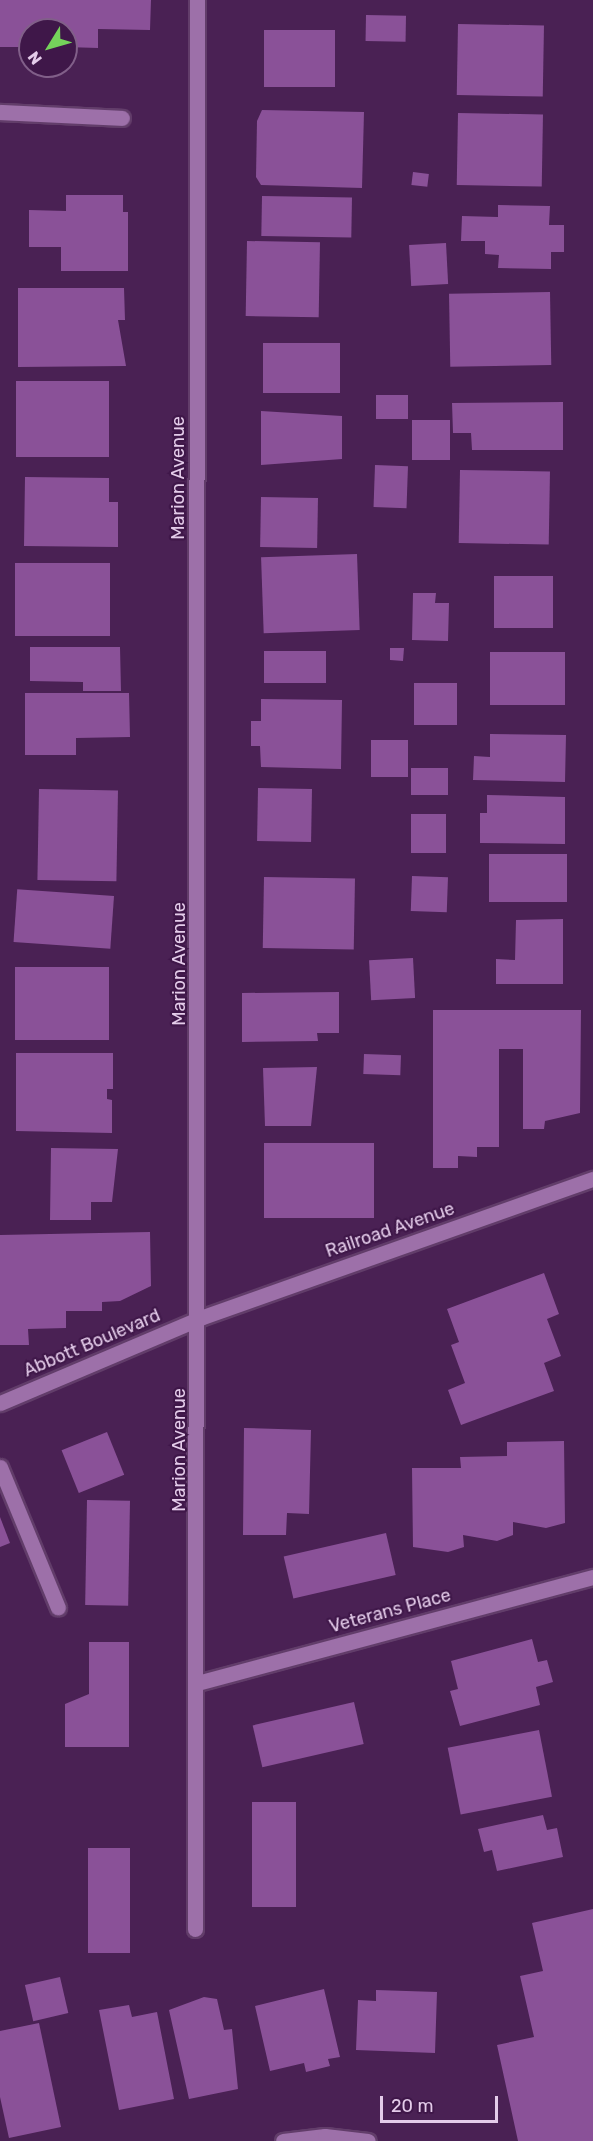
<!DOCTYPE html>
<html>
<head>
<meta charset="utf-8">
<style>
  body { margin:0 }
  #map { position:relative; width:593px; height:2141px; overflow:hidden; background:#4a2154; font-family:Rubik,sans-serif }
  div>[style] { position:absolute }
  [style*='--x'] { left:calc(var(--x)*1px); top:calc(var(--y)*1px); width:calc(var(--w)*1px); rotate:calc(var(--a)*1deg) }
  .building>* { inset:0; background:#8a5198; transform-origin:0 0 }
  .roads { filter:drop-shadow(2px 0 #623d6a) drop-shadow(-2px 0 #623d6a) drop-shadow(0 2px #623d6a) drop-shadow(0 -2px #623d6a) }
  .service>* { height:15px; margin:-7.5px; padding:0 7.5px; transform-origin:7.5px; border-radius:7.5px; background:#9d70a9 }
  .minor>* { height:15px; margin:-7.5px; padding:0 7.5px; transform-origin:7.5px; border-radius:7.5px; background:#9d70a9 }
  span { translate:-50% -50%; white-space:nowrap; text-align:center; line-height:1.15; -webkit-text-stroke:4.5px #3f1749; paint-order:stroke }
  .street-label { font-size:18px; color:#e4ccea }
  .north { position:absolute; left:18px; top:18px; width:60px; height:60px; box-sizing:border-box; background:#3f1749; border:2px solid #815f89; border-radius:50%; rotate:233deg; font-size:16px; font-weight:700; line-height:24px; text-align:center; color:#e4ccea }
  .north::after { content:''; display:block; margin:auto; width:21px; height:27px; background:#75d25b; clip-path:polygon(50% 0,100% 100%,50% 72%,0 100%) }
  .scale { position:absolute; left:380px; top:2096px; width:118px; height:27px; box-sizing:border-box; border:3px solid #e4ccea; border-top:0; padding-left:8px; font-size:18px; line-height:21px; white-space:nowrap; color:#e4ccea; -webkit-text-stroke:4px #3f1749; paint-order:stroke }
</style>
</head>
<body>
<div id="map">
  <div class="building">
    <i style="clip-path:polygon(0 0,151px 0,150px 30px,98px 29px,98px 48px,66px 47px,66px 30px,30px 30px,30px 47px,0 47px)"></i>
    <i style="left:366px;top:15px;width:40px;height:26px;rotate:1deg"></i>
    <i style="left:458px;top:24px;width:86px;height:71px;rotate:1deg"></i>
    <i style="left:264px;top:30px;width:71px;height:57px"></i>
    <i style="clip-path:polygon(262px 110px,364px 112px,362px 188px,261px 185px,256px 177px,257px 121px)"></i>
    <i style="left:458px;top:113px;width:85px;height:72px;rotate:1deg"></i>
    <i style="left:413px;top:172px;width:16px;height:13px;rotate:7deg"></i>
    <i style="clip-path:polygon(66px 195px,123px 195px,123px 212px,128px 212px,128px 271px,61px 271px,61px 247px,29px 247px,29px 210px,66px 211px)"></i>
    <i style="left:262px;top:196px;width:90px;height:40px;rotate:1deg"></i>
    <i style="clip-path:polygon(498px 205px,550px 206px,549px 225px,564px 225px,564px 252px,551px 252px,551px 269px,498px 268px,499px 255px,485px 254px,485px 241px,461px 241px,462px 216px,498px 217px)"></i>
    <i style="left:247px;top:241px;width:73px;height:75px;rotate:1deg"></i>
    <i style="left:446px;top:243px;width:41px;height:37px;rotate:87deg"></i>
    <i style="clip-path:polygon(18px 288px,124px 288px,125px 320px,118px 320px,126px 366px,18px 367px)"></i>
    <i style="left:550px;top:292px;width:73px;height:101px;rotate:89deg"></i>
    <i style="left:263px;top:343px;width:77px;height:50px"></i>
    <i style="left:16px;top:381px;width:93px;height:76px"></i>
    <i style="left:376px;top:395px;width:32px;height:24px"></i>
    <i style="clip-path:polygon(563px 402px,563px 450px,472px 450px,471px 433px,453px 433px,452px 403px)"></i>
    <i style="clip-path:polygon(261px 411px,342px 416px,342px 459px,261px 465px)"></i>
    <i style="left:412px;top:420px;width:38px;height:40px"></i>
    <i style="left:375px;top:465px;width:33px;height:42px;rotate:2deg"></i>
    <i style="left:460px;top:470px;width:90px;height:73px;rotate:1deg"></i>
    <i style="clip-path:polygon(25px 477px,109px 478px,109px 502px,118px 502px,118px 547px,24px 546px)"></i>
    <i style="left:261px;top:497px;width:57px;height:50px;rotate:1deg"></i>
    <i style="left:357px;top:554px;width:76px;height:96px;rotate:88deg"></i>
    <i style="left:15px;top:563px;width:95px;height:73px"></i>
    <i style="left:494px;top:576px;width:59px;height:52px"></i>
    <i style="clip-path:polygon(413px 593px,436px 593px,435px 603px,449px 603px,448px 641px,412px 640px)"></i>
    <i style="clip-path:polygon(30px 647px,120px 647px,121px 691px,83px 691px,83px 682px,30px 681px)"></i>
    <i style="clip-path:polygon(390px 648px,404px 648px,403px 661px,390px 660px)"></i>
    <i style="left:326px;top:651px;width:32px;height:62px;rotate:90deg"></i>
    <i style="left:490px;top:652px;width:75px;height:53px"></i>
    <i style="left:414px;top:683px;width:43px;height:42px"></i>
    <i style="clip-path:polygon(25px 693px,129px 693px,130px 737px,76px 738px,76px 755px,25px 755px)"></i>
    <i style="clip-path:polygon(261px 699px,342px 700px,341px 769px,261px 767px,260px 746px,251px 746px,251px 721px,261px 721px)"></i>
    <i style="clip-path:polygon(490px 734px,566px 735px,565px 782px,473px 780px,474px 756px,490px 757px)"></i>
    <i style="left:408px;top:740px;width:37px;height:37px;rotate:90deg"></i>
    <i style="left:411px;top:768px;width:37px;height:27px"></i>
    <i style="left:258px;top:788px;width:54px;height:53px;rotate:1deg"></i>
    <i style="left:39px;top:789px;width:79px;height:91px;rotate:1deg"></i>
    <i style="clip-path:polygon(487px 795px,565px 797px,565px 844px,480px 843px,480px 813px,487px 813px)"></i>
    <i style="left:411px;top:814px;width:35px;height:39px"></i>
    <i style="left:489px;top:854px;width:78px;height:48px"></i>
    <i style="left:412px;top:876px;width:36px;height:35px;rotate:2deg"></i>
    <i style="left:264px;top:877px;width:91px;height:71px;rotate:1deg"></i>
    <i style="left:114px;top:896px;width:53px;height:97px;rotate:94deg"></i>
    <i style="clip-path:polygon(563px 919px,563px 984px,496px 984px,496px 959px,515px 960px,516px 920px)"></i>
    <i style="left:413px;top:958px;width:40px;height:44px;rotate:87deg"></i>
    <i style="left:15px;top:967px;width:94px;height:73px"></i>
    <i style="clip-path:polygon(339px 992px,339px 1033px,317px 1033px,318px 1041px,242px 1042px,242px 993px)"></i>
    <i style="clip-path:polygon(433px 1010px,581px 1010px,580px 1113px,545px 1121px,544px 1129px,523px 1129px,523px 1049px,499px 1049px,499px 1147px,477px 1147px,477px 1157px,458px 1156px,458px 1168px,433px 1168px)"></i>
    <i style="clip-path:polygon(16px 1053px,113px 1053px,113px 1089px,107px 1089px,107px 1099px,112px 1100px,112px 1133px,16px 1131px)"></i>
    <i style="left:364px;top:1054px;width:37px;height:20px;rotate:2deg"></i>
    <i style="clip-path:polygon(317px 1067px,311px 1126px,265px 1126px,263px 1068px)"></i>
    <i style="left:264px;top:1143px;width:110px;height:75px"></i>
    <i style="clip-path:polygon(51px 1148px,118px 1149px,112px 1202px,91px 1202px,91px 1220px,50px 1220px)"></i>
    <i style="clip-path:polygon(150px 1232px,151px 1286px,120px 1301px,102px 1302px,102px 1311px,66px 1311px,66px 1328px,28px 1329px,29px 1345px,0 1345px,0 1235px)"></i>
    <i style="clip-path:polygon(544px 1273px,559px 1314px,547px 1319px,561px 1356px,544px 1363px,554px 1391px,461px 1425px,448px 1390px,465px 1383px,451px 1345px,459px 1342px,447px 1309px)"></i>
    <i style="clip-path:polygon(244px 1428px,311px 1430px,309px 1514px,287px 1513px,286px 1535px,243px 1535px)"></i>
    <i style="left:107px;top:1432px;width:46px;height:49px;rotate:68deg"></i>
    <i style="clip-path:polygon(564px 1441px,565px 1523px,546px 1528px,513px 1522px,513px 1535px,497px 1541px,463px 1535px,464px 1547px,448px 1552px,413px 1547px,412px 1468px,461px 1468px,460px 1457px,507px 1456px,507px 1442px)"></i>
    <i style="left:87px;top:1500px;width:43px;height:105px;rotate:1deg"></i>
    <i style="clip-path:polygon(0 1517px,10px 1543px,0 1547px)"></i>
    <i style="left:386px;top:1533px;width:43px;height:105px;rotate:77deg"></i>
    <i style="clip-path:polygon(532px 1639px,538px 1662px,547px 1660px,553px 1682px,536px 1687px,540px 1705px,460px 1726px,450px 1691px,458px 1689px,451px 1661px)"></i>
    <i style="clip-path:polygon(89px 1642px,129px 1642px,129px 1747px,65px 1747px,65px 1704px,89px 1694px)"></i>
    <i style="left:354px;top:1702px;width:43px;height:104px;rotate:77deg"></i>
    <i style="left:539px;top:1730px;width:68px;height:93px;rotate:79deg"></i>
    <i style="left:252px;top:1802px;width:44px;height:105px"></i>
    <i style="clip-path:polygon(543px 1815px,547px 1830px,557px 1828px,563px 1857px,497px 1871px,492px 1850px,484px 1852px,478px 1829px)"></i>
    <i style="left:88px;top:1848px;width:42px;height:105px"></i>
    <i style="clip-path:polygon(593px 1909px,593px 2141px,518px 2141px,497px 2045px,534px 2037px,520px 1976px,543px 1971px,532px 1923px)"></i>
    <i style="left:60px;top:1977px;width:37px;height:36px;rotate:77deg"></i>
    <i style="clip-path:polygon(324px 1989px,340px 2057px,328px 2059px,330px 2066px,306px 2072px,304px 2063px,270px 2071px,255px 2006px)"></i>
    <i style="clip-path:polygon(376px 1990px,437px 1992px,435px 2053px,356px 2050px,358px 2000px,376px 2001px)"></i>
    <i style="clip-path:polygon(204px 1997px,217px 1999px,224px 2030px,232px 2029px,238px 2089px,189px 2099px,169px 2010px)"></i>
    <i style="clip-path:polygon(129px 2005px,132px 2017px,157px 2012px,174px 2099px,119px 2110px,99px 2010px)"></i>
    <i style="clip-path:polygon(39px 2023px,61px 2127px,9px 2138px,0 2097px,0 2031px)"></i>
  </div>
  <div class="roads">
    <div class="service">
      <i style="--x:0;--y:112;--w:122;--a:2.8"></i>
      <i style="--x:0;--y:1467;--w:152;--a:67.6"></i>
    </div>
    <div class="minor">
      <i style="--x:0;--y:1403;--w:217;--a:-23"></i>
      <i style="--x:200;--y:1318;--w:417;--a:-19.5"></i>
      <i style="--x:197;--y:1683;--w:410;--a:-15"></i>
      <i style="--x:195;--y:1929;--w:1929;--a:-89.94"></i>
      <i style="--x:283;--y:2141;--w:42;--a:-6.8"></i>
      <i style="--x:325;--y:2136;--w:43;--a:6.6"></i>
    </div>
  </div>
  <div class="street-label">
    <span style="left:178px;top:478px;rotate:-90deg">Marion Avenue</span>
    <span style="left:179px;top:964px;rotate:-90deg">Marion Avenue</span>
    <span style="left:390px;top:1230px;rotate:-19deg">Railroad Avenue</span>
    <span style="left:92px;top:1343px;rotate:-23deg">Abbott Boulevard</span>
    <span style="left:179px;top:1450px;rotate:-90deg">Marion Avenue</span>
    <span style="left:390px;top:1611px;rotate:-15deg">Veterans Place</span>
  </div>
  <div class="north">N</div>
  <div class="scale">20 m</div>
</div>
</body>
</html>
